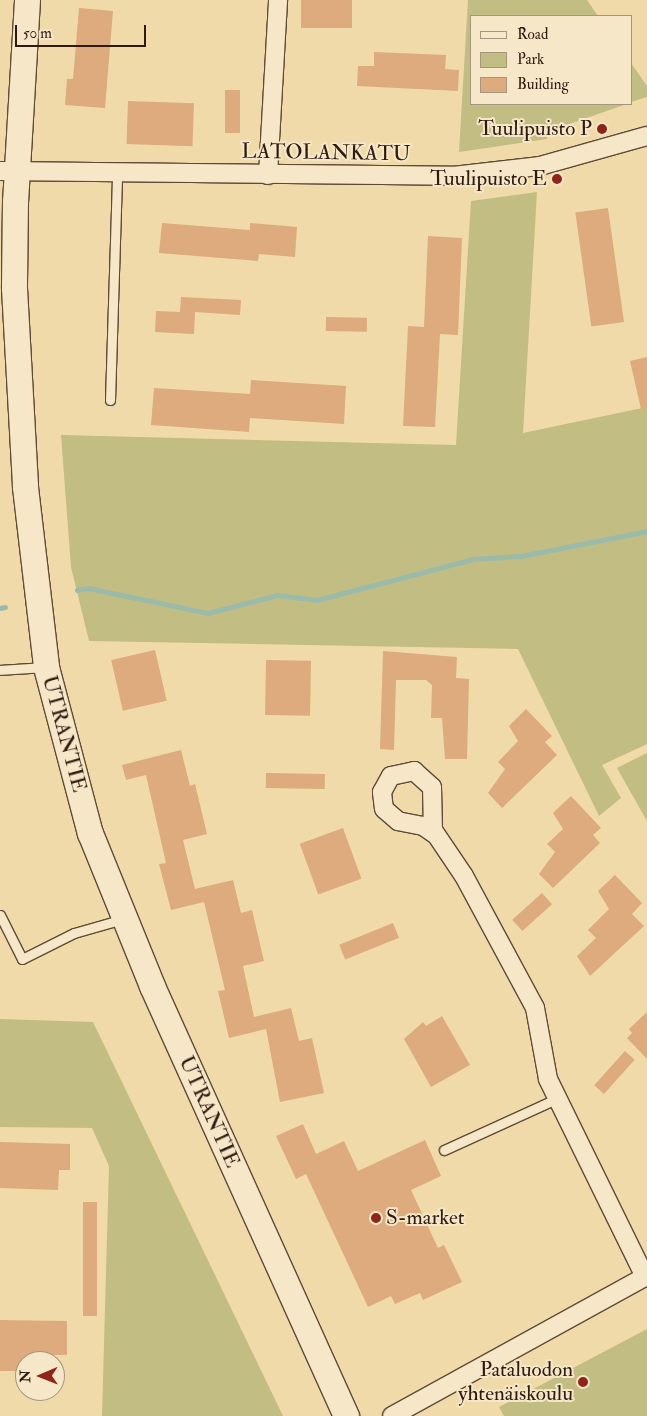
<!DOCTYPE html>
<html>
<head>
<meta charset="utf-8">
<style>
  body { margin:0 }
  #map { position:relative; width:647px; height:1416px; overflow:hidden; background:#f0daa9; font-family:"IM FELL Double Pica",serif }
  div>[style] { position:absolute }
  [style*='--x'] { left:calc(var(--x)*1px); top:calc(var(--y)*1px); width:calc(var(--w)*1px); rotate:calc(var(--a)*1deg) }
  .green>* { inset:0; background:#c2bd82 }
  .stream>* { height:5px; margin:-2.5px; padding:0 2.5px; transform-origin:2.5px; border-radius:2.5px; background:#9abba9 }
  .building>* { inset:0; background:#ddab7d; transform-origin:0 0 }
  .roads { filter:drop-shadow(1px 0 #5f4a38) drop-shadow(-1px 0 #5f4a38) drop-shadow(0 1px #5f4a38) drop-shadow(0 -1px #5f4a38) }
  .service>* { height:9px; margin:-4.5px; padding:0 4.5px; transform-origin:4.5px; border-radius:4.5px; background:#f5e7c7 }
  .minor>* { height:18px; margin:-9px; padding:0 9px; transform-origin:9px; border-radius:9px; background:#f5e7c7 }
  .secondary>* { height:25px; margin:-12.5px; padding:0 12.5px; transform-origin:12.5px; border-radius:12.5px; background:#f5e7c7 }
  .dots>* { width:14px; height:14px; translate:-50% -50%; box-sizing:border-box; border:2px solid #f5e7c7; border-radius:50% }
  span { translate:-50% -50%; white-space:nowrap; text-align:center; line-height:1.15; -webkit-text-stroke:4px #f5e7c7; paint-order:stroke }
  .poi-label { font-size:21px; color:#2f1a12 }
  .right { translate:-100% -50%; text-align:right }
  .left { translate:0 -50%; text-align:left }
  .street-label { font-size:21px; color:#2f1a12 }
  .legend { position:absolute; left:470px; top:15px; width:162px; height:90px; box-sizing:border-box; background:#f5e7c7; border:1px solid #a6957f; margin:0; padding:6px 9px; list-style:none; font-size:15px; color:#2f1a12 }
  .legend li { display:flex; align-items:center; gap:10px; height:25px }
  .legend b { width:25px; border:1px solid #a6957f }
  .north { position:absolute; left:15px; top:1351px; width:50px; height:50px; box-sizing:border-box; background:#f5e7c7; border:1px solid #a6957f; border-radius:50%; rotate:269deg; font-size:14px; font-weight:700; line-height:20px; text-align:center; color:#2f1a12 }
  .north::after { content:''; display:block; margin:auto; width:18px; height:22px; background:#8f2418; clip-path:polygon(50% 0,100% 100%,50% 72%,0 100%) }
  .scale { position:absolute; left:15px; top:25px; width:131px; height:22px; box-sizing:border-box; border:2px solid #2f1a12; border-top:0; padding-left:6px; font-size:15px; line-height:18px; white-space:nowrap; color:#2f1a12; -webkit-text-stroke:4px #f5e7c7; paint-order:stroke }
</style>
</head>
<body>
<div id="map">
  <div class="green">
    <i style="clip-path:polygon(468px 0,587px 0,598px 16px,471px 16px,471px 104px,627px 104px,546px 132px,547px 139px,459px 152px)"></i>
    <i style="clip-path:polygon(631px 63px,647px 86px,647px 97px,631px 102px)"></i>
    <i style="clip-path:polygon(537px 192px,523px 433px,647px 407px,647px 744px,602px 765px,621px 798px,599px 816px,518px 649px,89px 641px,71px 567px,61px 435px,456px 445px,471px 201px)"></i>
    <i style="clip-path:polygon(647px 753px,647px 821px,617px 768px)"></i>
    <i style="clip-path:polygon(0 1019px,93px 1022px,283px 1416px,102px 1416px,109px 1166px,92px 1128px,0 1127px)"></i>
    <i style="clip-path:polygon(647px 1329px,647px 1416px,504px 1416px,499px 1407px)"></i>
  </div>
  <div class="stream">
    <i style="--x:77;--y:590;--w:11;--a:-10"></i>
    <i style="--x:88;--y:588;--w:123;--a:11.8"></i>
    <i style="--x:208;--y:613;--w:71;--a:-14.6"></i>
    <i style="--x:277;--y:595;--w:40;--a:7.1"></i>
    <i style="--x:317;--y:600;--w:161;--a:-14.7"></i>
    <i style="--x:473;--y:559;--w:48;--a:-3.6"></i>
    <i style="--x:521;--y:556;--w:128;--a:-11.2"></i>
    <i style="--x:0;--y:608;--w:5;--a:-11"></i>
  </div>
  <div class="building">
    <i style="left:301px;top:0;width:51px;height:28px"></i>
    <i style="clip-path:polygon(79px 8px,113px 11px,105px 108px,65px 105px,67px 79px,73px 79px)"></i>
    <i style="clip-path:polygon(374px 52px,446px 55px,445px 69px,459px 70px,458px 91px,357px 86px,358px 66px,374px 66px)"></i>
    <i style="left:225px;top:90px;width:15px;height:43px"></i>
    <i style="left:128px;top:101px;width:66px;height:43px;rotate:2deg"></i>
    <i style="left:608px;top:208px;width:115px;height:33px;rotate:82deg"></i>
    <i style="clip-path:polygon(162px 223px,250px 230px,250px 223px,297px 227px,295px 257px,259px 254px,258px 261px,159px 253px)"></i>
    <i style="clip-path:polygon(428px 236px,462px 238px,458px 335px,440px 334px,435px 427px,403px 426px,408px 326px,424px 327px)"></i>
    <i style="clip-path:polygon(181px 297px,241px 300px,240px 315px,195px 312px,194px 334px,155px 332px,156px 311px,180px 312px)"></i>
    <i style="left:326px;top:317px;width:41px;height:14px;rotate:1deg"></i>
    <i style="clip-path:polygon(647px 357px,647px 408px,641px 409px,630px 361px)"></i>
    <i style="clip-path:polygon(251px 380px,346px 386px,344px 424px,250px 418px,249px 432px,151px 425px,154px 388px,250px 394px)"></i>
    <i style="left:155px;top:650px;width:52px;height:45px;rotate:77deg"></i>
    <i style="clip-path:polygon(383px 651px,457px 657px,456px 678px,469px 679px,467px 759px,445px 759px,442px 718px,431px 718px,432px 685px,426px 680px,396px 680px,394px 750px,380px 749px)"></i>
    <i style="left:266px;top:660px;width:45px;height:55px;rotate:1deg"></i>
    <i style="clip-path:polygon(526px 709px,552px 736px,545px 742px,557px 755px,502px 808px,488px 793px,505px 769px,498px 762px,518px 741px,509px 726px)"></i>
    <i style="clip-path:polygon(181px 750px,190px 786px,195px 784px,207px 834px,183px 840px,195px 889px,233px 880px,241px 913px,252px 910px,264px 961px,243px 966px,254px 1017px,291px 1008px,299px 1041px,312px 1038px,324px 1093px,280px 1102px,266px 1029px,229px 1038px,218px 991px,225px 990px,204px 902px,171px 910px,159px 864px,166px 863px,146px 775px,126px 780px,122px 765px)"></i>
    <i style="left:266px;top:773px;width:59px;height:15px;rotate:1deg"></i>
    <i style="clip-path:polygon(571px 796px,601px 828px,593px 835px,600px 843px,553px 888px,539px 874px,555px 852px,547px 844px,563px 829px,553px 813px)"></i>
    <i style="left:343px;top:828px;width:54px;height:46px;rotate:70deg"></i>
    <i style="clip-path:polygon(615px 875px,642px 903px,632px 914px,644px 926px,590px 976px,577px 956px,596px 938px,588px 930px,609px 909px,598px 891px)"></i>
    <i style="left:542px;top:893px;width:15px;height:40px;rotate:48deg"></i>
    <i style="left:393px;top:923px;width:16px;height:58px;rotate:68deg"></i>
    <i style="clip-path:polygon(647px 1012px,647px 1059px,627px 1038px,632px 1033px,629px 1029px)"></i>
    <i style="clip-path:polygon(442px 1016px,470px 1065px,431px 1087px,404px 1039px,423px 1022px,426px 1026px)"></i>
    <i style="left:625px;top:1051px;width:13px;height:46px;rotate:42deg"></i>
    <i style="clip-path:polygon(303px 1124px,316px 1154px,344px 1141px,358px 1171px,425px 1140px,441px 1176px,411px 1190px,438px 1248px,444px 1245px,462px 1282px,423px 1300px,420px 1293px,395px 1304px,391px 1296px,368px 1307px,306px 1174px,296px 1179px,276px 1136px)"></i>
    <i style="clip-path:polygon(0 1142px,70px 1144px,70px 1170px,59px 1170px,58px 1190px,0 1188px)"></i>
    <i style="left:83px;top:1202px;width:14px;height:114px"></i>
    <i style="clip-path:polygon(0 1320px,67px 1321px,67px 1355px,54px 1355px,54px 1361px,25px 1361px,25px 1371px,0 1371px)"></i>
  </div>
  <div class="roads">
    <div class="service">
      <i style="--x:110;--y:400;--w:226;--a:-88.2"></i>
      <i style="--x:0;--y:670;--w:45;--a:-3.8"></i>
      <i style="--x:0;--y:915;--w:49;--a:63.4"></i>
      <i style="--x:22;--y:959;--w:58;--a:-26.6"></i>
      <i style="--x:74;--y:933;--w:51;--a:-15.9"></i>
      <i style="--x:444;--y:1150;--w:123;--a:-24.5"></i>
    </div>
    <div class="minor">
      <i style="--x:0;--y:171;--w:453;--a:0.6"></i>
      <i style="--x:453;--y:176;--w:88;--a:-6.6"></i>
      <i style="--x:540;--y:166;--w:111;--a:-15.7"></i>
      <i style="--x:268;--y:175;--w:175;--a:-86.7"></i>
      <i style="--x:436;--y:835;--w:16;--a:-145"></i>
      <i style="--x:423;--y:826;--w:25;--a:-169"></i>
      <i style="--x:398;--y:821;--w:18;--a:-139"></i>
      <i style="--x:384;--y:809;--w:17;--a:-97"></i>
      <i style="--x:382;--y:792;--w:18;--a:-61"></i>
      <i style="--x:391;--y:776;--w:24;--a:-12"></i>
      <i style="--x:414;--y:771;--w:24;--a:42"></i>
      <i style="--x:432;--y:787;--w:43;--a:88.7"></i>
      <i style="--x:433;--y:830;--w:55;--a:56"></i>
      <i style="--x:464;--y:876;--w:150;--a:61.7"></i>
      <i style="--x:535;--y:1008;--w:72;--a:79.6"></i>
      <i style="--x:548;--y:1079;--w:220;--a:63.9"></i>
      <i style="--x:392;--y:1416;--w:291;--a:-28.8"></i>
    </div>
    <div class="secondary">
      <i style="--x:27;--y:0;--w:201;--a:93.4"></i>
      <i style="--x:15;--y:201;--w:87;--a:90.7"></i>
      <i style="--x:14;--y:288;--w:199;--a:86.8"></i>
      <i style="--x:25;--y:487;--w:181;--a:83.3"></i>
      <i style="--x:46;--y:667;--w:172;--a:75.2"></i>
      <i style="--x:90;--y:833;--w:165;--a:67.9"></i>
      <i style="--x:152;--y:986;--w:472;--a:65.7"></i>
    </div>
  </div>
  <div class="dots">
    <i style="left:602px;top:129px;background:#8f2418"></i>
    <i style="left:557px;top:179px;background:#8f2418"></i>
    <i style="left:376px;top:1218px;background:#8f2418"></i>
    <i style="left:583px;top:1382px;background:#8f2418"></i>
  </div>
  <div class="poi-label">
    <span class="right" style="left:592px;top:129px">Tuulipuisto P</span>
    <span class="right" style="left:547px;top:179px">Tuulipuisto E</span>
    <span class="left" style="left:386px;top:1218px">S-market</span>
    <span class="right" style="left:573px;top:1382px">Pataluodon<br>yhtenäiskoulu</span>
  </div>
  <div class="street-label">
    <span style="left:326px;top:153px;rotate:1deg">LATOLANKATU</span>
    <span style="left:64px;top:734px;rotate:75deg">UTRANTIE</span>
    <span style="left:209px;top:1112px;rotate:66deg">UTRANTIE</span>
  </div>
  <ul class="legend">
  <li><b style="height:6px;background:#f5e7c7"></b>Road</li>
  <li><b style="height:14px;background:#c2bd82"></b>Park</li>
  <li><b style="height:14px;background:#ddab7d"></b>Building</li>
  </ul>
  <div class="north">N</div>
  <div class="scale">50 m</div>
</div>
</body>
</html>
